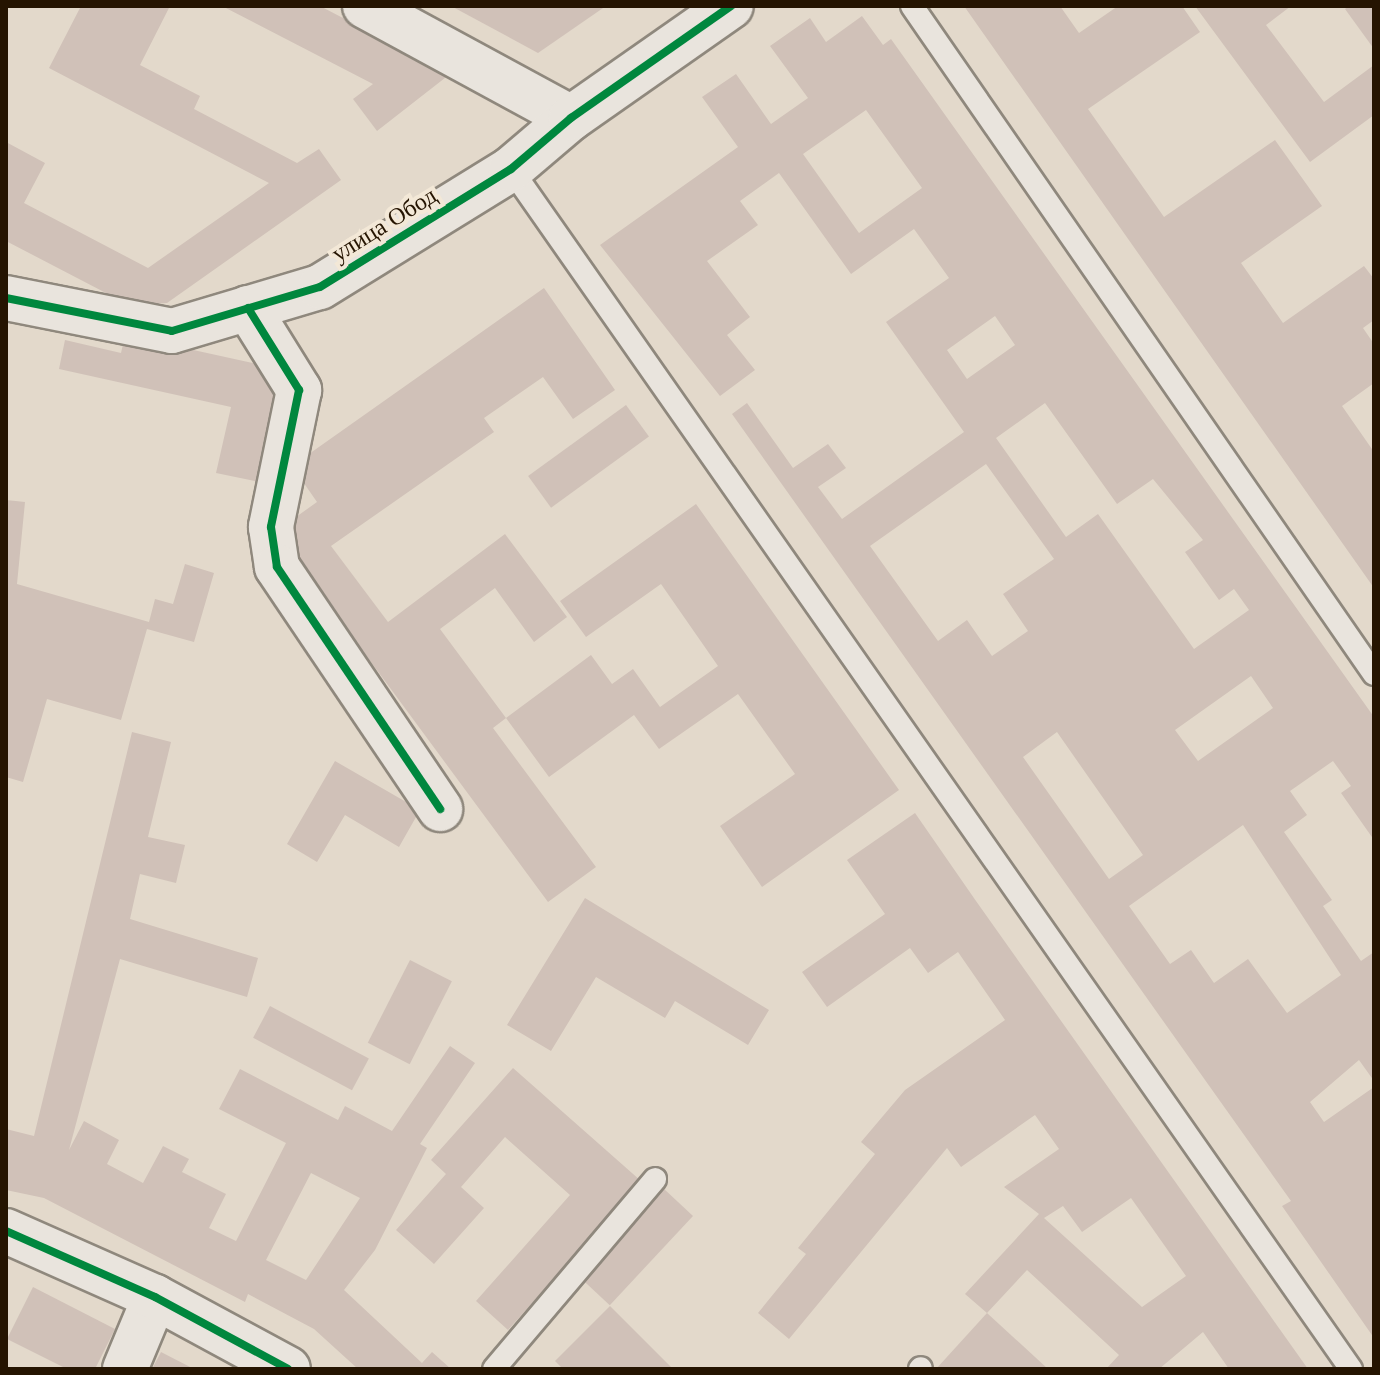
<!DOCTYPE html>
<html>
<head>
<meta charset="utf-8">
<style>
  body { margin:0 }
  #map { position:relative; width:1380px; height:1375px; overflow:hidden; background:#e3d9cb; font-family:"Libre Caslon Text",serif }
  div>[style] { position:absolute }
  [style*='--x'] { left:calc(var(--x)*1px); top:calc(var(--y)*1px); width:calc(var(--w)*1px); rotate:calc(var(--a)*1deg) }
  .building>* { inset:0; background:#d0c1b8; transform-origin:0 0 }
  .roads { filter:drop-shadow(2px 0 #8f887d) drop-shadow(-2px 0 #8f887d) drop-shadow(0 2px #8f887d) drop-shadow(0 -2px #8f887d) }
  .lane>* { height:22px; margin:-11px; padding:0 11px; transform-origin:11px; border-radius:11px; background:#e9e4dd }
  .street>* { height:44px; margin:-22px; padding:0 22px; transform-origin:22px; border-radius:22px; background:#e9e4dd }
  .secondary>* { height:44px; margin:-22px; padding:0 22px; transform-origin:22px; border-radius:22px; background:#e9e4dd }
  .cycleway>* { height:8px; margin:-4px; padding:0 4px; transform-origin:4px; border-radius:4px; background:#00873e }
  span { translate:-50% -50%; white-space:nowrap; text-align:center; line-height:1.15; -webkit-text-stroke:8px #f3e8d7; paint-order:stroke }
  .street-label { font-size:24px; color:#251401 }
  .frame { position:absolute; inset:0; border:8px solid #251401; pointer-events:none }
</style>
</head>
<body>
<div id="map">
  <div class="building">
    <i style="clip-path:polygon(81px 6px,170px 6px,140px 65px,200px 96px,194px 109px,297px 163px,319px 149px,341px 180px,167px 303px,129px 305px,6px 241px,6px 142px,45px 163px,24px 203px,148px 268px,269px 183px,49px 68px)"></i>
    <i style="clip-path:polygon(222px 6px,320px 6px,450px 74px,377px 131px,353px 99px,373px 84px)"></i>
    <i style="clip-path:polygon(451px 6px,606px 6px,538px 53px)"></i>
    <i style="clip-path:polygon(964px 6px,1060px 6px,1079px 33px,1118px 6px,1182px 6px,1200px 32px,1088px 109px,1164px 217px,1275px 140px,1322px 206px,1241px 263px,1283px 323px,1364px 266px,1374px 279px,1374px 320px,1363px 328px,1374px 344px,1374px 383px,1342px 406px,1374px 452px,1374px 588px)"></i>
    <i style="clip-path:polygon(1195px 6px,1291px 6px,1266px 25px,1324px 102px,1374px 65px,1374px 115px,1310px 162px)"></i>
    <i style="clip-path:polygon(1349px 6px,1374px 6px,1374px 49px,1345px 9px)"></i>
    <i style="clip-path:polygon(evenodd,862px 16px,883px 45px,891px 39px,1374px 717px,1374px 840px,1341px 793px,1351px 786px,1333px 761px,1290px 791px,1307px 815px,1284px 832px,1332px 900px,1323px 906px,1361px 961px,1374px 952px,1374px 1081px,1359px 1060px,1310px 1102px,1324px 1122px,1374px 1087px,1374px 1338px,1282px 1206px,1291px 1201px,732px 414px,747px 403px,793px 468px,828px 444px,846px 468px,818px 487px,842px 519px,964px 432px,886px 322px,949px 278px,914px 229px,851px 274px,779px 173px,740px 201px,758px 225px,707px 261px,750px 317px,727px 335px,755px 370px,720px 396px,600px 245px,738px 147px,702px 97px,736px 74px,771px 124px,808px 98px,770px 46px,810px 18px,826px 42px,862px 16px,866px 110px,922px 188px,859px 233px,803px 154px,866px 110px,862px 16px,995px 316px,1015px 345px,967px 379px,947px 350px,995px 316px,862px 16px,1045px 403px,1117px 504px,1153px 479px,1203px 540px,1185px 552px,1219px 600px,1234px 589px,1249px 610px,1194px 649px,1098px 514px,1066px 537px,996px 438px,1045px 403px,862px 16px,986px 464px,1054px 559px,1003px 594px,1028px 631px,992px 656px,967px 620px,938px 641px,870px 546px,986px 464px,862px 16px,1251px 676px,1273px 708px,1198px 761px,1175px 730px,1251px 676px,862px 16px,1057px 732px,1143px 855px,1109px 879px,1023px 757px,1057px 732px,862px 16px,1243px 825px,1341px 975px,1287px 1013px,1248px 959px,1214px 983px,1191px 950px,1170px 964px,1129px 906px,1243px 825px)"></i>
    <i style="clip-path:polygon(544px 288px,615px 390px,573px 419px,543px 377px,484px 418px,494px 432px,331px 546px,388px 622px,505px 534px,567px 617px,534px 642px,495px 588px,440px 629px,506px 718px,591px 655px,612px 684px,633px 669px,660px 707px,718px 666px,661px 584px,586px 637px,560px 601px,696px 504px,899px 790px,762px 887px,720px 826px,795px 774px,738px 694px,659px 749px,634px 715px,549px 777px,506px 718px,493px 728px,596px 867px,548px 902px,275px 532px,317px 502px,292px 466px)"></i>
    <i style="clip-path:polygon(125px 335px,284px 370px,259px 482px,216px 473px,231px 407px,59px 369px,65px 340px,121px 353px)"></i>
    <i style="left:626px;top:405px;width:39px;height:121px;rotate:54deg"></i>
    <i style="clip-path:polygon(6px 500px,25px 502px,17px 584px,149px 622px,155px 599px,173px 604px,185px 564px,214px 573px,194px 642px,147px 629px,121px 720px,47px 699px,23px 782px,6px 777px)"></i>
    <i style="clip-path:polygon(evenodd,132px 732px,171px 742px,148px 837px,185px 845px,176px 883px,140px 874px,130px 919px,258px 958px,247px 997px,120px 959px,69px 1150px,84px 1121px,119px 1140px,107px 1164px,143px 1183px,163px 1146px,189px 1159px,182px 1172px,226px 1194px,209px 1228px,236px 1241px,286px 1143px,219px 1109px,240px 1069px,338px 1120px,345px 1106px,392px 1131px,450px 1046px,475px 1063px,420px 1144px,427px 1148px,375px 1250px,344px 1290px,422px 1363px,432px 1352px,451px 1369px,358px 1369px,314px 1329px,248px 1294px,245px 1302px,44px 1198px,6px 1190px,6px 1129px,34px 1136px,132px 732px,311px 1173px,360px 1198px,306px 1280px,266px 1260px,311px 1173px)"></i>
    <i style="clip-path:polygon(335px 761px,420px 810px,399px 847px,345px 815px,317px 862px,287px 844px)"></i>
    <i style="clip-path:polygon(evenodd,915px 813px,976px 901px,1308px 1369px,1229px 1369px,1203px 1332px,1159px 1369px,1106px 1369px,1119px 1355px,1027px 1270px,987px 1313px,965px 1294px,1039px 1214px,1004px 1187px,1059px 1149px,1035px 1115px,961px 1167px,947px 1148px,789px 1339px,758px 1313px,806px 1254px,798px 1248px,875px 1154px,861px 1142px,905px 1090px,1005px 1020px,958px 952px,928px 973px,910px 948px,827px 1007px,802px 972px,885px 914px,847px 860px,915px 813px,1131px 1198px,1186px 1276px,1142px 1307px,1044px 1218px,1063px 1206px,1082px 1232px,1131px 1198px)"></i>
    <i style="clip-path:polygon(585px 898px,769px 1010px,748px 1045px,675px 1001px,665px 1018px,596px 977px,551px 1051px,507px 1025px)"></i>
    <i style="left:410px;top:960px;width:47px;height:93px;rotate:27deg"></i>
    <i style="left:270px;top:1006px;width:112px;height:36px;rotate:28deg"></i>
    <i style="clip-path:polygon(513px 1068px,641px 1181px,508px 1330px,476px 1301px,570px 1195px,505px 1137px,461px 1187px,484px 1208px,434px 1264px,396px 1230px,446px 1174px,431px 1160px)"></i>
    <i style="left:663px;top:1188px;width:41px;height:122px;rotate:43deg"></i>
    <i style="clip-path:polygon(33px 1287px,115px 1329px,95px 1369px,67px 1369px,7px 1339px)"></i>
    <i style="clip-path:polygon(610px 1306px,673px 1369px,563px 1369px,555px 1361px)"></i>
    <i style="clip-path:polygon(987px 1313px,1048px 1369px,936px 1369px)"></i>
    <i style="clip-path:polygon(161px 1352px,194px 1369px,152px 1369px)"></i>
  </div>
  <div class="roads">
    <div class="lane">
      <i style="--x:912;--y:6;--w:812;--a:55.33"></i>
      <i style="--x:511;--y:169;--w:1465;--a:55.01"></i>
      <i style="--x:494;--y:1369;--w:249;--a:-49.7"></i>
      <i style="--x:920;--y:1369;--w:1;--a:-45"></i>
    </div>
    <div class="street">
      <i style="--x:365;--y:6;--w:234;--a:28.5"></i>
      <i style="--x:248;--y:308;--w:97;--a:58.1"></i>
      <i style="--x:299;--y:390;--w:140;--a:101.6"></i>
      <i style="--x:271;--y:527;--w:40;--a:81.5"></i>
      <i style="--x:277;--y:567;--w:292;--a:56"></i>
      <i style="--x:125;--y:1369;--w:78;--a:-67.4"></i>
    </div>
    <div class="secondary">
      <i style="--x:6;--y:298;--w:169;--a:11.2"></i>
      <i style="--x:172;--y:331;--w:154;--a:-16.6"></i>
      <i style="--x:320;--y:287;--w:225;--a:-31.7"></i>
      <i style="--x:511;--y:169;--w:79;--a:-40.4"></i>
      <i style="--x:571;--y:118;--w:195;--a:-35"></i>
      <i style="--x:6;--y:1231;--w:163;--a:23.9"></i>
      <i style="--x:155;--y:1297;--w:151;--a:28.4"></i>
    </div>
  </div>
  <div class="cycleway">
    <i style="--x:6;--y:298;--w:169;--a:11.2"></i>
    <i style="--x:172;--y:331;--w:154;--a:-16.6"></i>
    <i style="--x:320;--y:287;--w:225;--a:-31.7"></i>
    <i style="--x:511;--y:169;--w:79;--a:-40.4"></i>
    <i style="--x:571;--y:118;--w:195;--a:-35"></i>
    <i style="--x:248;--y:308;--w:97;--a:58.1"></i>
    <i style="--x:299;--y:390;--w:140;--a:101.6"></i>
    <i style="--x:271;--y:527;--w:40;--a:81.5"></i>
    <i style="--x:277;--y:567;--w:292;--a:56"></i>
    <i style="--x:6;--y:1231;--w:163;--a:23.9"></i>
    <i style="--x:155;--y:1297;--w:151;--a:28.4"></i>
  </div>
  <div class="street-label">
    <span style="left:384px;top:224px;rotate:-32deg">улица Обод</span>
  </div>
  <div class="frame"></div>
</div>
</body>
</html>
